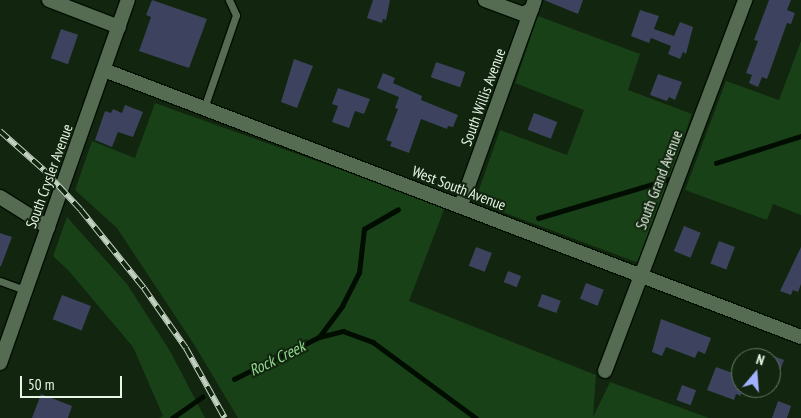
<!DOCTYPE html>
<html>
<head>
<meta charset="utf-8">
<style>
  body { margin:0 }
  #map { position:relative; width:801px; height:418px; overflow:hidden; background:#11250f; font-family:"PT Sans Narrow",sans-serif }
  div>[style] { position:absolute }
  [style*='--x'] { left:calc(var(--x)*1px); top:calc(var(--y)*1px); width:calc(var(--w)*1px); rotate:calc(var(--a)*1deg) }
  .green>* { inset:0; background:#184117 }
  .stream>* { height:4.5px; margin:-2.25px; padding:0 2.25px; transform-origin:2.25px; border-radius:2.25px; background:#000d00 }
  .building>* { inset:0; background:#3d435e; transform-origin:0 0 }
  .roads { filter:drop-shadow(1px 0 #000e00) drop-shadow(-1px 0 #000e00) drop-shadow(0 1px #000e00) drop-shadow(0 -1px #000e00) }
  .service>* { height:7px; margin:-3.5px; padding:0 3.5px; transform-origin:3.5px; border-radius:3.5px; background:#556c53 }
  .minor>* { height:14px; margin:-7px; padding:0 7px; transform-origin:7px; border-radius:7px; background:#556c53 }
  .secondary>* { height:14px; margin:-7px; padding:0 7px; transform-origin:7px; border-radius:7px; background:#556c53 }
  .rail>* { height:5.5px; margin-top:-2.75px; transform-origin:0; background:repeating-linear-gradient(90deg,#11250f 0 11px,#c4d2c2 0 22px); box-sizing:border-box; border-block:1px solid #c4d2c2 }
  span { translate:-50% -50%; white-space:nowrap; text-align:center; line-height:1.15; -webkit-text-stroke:4px #11250f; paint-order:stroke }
  .street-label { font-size:15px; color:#e9f6e7 }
  .water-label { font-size:16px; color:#92d88d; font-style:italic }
  .north { position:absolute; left:731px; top:348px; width:50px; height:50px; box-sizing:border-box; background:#11250f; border:1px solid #677965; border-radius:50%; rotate:18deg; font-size:14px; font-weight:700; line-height:20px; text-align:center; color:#e9f6e7 }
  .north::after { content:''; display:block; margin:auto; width:18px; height:22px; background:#a2b2fd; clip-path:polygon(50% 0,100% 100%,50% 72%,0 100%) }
  .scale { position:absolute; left:20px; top:376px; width:102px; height:22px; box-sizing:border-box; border:2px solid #e9f6e7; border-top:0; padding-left:6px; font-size:15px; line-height:18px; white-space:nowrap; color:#e9f6e7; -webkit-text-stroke:4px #11250f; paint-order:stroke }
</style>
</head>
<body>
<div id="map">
  <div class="green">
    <i style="clip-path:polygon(538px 16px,640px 54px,628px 90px,692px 114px,643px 258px,636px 262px,481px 204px,476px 198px,500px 130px,567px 155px,584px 110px,515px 83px)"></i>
    <i style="clip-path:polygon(801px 41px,801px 215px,773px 204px,767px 220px,685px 190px,726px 81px,779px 100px)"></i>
    <i style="clip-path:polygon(155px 103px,445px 207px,409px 301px,596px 375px,593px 417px,610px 382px,709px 418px,238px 418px,195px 346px,117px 228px,75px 190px,92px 141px,135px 158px)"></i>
    <i style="clip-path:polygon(67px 217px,127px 284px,170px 351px,205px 418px,159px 418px,163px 416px,133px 347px,69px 271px,53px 256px)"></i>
  </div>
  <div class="stream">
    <i style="--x:716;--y:163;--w:89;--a:-17.6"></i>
    <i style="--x:538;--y:218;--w:141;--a:-16.5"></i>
    <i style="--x:319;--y:337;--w:39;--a:-53"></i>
    <i style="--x:342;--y:306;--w:37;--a:-63"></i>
    <i style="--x:359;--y:273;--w:44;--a:-83.5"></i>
    <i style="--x:364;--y:229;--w:39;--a:-30"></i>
    <i style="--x:234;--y:379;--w:95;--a:-26.3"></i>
    <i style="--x:319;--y:337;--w:25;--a:-14"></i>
    <i style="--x:343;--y:331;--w:32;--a:20"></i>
    <i style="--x:373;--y:342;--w:128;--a:36.4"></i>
    <i style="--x:172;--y:418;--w:37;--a:-35"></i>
  </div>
  <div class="building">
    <i style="clip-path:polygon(152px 0,207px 19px,189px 68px,139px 51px,151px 17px,146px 15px)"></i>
    <i style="clip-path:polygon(373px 0,390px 0,386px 20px,383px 19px,382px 23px,367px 18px)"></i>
    <i style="clip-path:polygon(544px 0,583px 0,578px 14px)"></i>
    <i style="clip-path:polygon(769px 0,791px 0,787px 10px,795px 13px,791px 24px,787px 23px,767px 79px,762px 77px,758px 87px,749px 83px,752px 75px,746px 73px,758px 41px,754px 40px)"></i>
    <i style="clip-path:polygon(640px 10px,659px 16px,654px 29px,674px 36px,680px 22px,693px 27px,686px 54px,683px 52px,680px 59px,668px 54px,671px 46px,651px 38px,649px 43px,631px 36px)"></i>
    <i style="left:61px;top:29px;width:18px;height:31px;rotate:19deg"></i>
    <i style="clip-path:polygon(294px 59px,313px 66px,297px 108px,281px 102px)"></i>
    <i style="left:436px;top:62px;width:31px;height:16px;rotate:19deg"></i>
    <i style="clip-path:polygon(383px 73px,395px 78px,393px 83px,422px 96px,421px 100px,458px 115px,453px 127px,448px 126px,447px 129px,421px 119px,409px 153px,390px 146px,392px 142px,386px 140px,398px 109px,395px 108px,399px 97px,377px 88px)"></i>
    <i style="clip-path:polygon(658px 74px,682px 82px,675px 100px,669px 97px,667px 101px,650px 95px)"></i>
    <i style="clip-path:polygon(338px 88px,370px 99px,364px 114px,355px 111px,349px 128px,332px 122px,338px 106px,332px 104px)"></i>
    <i style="clip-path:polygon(125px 105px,143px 112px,133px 137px,118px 132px,112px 147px,95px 140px,105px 111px,111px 113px,113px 109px,122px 113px)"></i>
    <i style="left:534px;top:113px;width:25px;height:18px;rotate:21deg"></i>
    <i style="left:684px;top:226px;width:18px;height:27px;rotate:22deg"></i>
    <i style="clip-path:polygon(0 233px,12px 237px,1px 266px,0 266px)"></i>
    <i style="left:719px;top:241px;width:17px;height:24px;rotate:21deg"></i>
    <i style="left:476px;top:247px;width:17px;height:20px;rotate:21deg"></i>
    <i style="clip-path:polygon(801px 247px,801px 284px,798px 292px,793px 290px,791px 295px,780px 291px)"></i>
    <i style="left:508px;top:271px;width:14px;height:12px;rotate:21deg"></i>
    <i style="left:586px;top:283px;width:19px;height:17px;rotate:21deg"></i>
    <i style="left:542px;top:294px;width:20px;height:13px;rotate:20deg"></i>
    <i style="left:62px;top:295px;width:31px;height:26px;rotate:21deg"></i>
    <i style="clip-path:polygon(661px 319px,711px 338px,705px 354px,698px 351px,695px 358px,666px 347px,662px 356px,652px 352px)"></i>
    <i style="clip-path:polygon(771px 355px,784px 360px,772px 392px,771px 392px)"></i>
    <i style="clip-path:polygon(716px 367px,741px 376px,741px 396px,736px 394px,734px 400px,707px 390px)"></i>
    <i style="left:682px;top:385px;width:15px;height:16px;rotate:20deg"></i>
    <i style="clip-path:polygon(41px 394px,72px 406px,68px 418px,32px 418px)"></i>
    <i style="clip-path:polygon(778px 401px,791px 406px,787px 418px,772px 418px)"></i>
  </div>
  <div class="roads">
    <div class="service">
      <i style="--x:204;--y:108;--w:98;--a:-71"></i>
      <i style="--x:236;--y:15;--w:17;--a:-115"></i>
      <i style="--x:0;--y:281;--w:27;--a:20"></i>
    </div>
    <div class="minor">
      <i style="--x:49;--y:0;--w:75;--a:21.1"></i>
      <i style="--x:485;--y:0;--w:40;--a:20.2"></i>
      <i style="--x:523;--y:14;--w:10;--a:-29"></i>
      <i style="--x:104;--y:70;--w:746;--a:20.96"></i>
      <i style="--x:0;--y:197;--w:57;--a:32"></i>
      <i style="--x:461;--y:205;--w:218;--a:-70.2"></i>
      <i style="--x:605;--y:371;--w:397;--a:-69.3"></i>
    </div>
    <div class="secondary">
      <i style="--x:0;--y:363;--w:385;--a:-70.6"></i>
    </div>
  </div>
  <div class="rail">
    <i style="--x:0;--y:131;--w:59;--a:41.6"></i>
    <i style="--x:44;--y:170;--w:54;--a:47.2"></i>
    <i style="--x:81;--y:210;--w:100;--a:51.1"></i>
    <i style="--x:144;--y:288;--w:73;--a:55"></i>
    <i style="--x:186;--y:348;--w:80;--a:60.9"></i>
  </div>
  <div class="street-label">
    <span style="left:483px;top:97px;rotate:-70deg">South Willis Avenue</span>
    <span style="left:49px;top:176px;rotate:-70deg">South Crysler Avenue</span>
    <span style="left:659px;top:180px;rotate:-69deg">South Grand Avenue</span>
    <span style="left:459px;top:188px;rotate:21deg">West South Avenue</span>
  </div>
  <div class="water-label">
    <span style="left:277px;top:358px;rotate:-26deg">Rock Creek</span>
  </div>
  <div class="north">N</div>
  <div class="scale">50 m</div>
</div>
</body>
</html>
